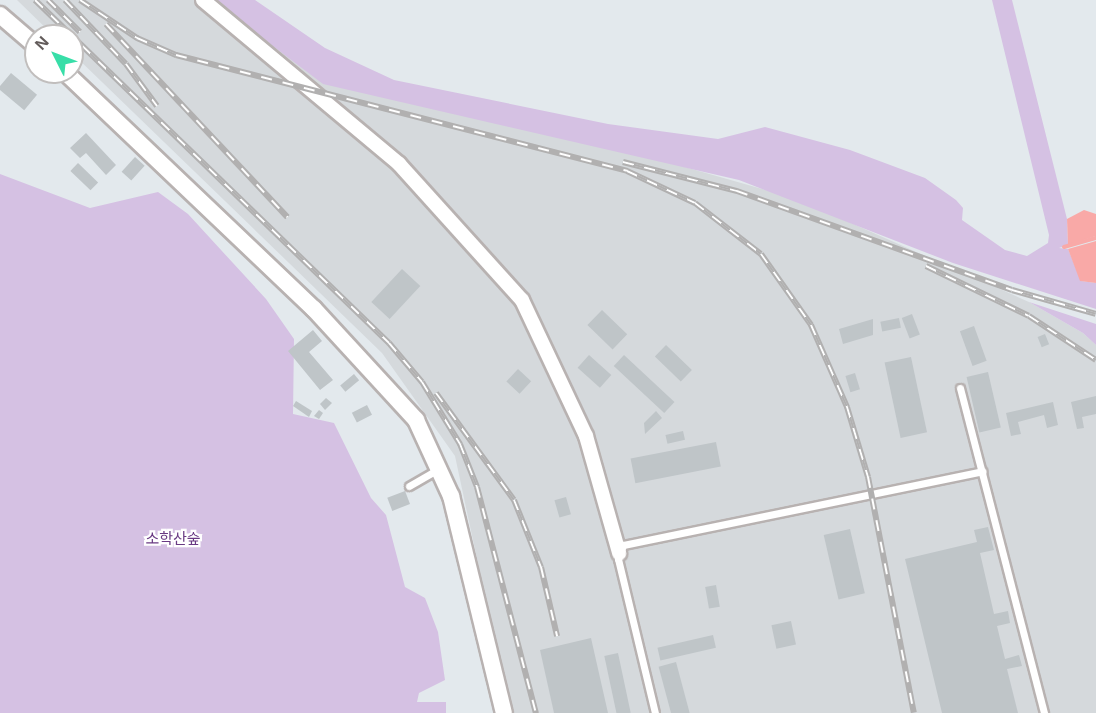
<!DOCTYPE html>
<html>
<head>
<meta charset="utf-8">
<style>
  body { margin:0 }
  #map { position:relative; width:1096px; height:713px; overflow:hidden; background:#e3e9ed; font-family:Helvetica,"Noto Sans KR",sans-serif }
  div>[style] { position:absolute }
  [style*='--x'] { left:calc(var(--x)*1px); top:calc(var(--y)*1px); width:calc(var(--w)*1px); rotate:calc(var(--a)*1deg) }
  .industrial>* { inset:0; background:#d5d9dc }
  .green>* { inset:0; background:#d5c1e3 }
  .water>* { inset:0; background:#f9a9a7 }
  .stream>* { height:4px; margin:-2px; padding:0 2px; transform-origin:2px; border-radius:2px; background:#f9a9a7 }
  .building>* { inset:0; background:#bfc5c8; transform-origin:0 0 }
  .roads { filter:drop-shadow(2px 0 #b8b2b1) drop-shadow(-2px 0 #b8b2b1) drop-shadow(0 2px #b8b2b1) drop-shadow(0 -2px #b8b2b1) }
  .service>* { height:7px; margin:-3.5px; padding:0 3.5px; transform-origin:3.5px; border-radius:3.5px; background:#fff }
  .minor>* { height:14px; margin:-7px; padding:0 7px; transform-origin:7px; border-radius:7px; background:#fff }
  .tertiary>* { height:16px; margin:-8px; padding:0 8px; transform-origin:8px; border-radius:8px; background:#fff }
  .rail>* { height:6px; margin-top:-3px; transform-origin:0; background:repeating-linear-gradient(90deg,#fff 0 11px,#b1b0b0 0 22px); box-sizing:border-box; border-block:2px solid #b1b0b0 }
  span { translate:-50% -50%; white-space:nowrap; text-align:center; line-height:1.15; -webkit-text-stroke:4.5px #fff; paint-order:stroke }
  .park-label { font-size:15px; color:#693a83 }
  .north { position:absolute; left:24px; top:24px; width:60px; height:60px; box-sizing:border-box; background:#fff; border:2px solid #c1bebd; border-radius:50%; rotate:312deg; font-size:16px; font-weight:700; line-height:24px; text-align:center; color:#635c5b }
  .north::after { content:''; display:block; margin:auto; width:21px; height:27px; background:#38dea8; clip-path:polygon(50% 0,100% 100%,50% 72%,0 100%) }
</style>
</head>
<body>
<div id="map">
  <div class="industrial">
    <i style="clip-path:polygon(17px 0,212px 0,274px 50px,797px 199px,1029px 302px,1083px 333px,1096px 345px,1096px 713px,510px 713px,455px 456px,382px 353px,72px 53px,72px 36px,54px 36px)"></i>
  </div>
  <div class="green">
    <i style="clip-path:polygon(212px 0,255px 0,325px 48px,394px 80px,608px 124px,718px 139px,765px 127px,850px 150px,925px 178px,956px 200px,963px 208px,962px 220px,1005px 250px,1027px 256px,1048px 243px,1049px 235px,992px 0,1012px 0,1067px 219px,1068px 245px,1059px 248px,1068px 249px,1081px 281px,1096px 283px,1096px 309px,953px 263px,739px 180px,323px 84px)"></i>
    <i style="clip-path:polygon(0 174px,90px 208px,158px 192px,188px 214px,266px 299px,294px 339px,293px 414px,334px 423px,371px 498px,386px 515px,405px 587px,425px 598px,438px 632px,445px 680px,419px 693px,417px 702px,446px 702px,446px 713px,0 713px)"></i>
    <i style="clip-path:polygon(1029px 302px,1096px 324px,1096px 345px,1083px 333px)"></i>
  </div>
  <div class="water">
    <i style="clip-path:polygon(1084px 210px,1096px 214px,1096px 236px,1068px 245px,1067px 219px)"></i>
    <i style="clip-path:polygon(1096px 241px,1096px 283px,1080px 281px,1068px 249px)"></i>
  </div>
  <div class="stream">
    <i style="--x:1064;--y:247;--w:33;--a:-16"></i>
  </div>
  <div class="building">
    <i style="left:11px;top:73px;width:34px;height:20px;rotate:40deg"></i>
    <i style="clip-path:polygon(86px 133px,116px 165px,106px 175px,86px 153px,80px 158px,70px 148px)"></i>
    <i style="left:135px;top:157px;width:13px;height:20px;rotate:42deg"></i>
    <i style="left:78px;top:163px;width:28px;height:11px;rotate:44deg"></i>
    <i style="left:402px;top:269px;width:25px;height:45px;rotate:43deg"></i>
    <i style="left:602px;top:310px;width:35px;height:21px;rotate:44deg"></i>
    <i style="left:912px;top:314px;width:22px;height:11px;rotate:69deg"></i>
    <i style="left:899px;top:318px;width:10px;height:19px;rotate:79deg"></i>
    <i style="clip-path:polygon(873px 319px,873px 335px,843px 344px,839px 329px)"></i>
    <i style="left:974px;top:326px;width:37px;height:15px;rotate:70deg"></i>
    <i style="clip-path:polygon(313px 330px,322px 341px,309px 352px,333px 380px,320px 390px,288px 351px)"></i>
    <i style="left:1045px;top:334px;width:11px;height:8px;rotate:68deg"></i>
    <i style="left:666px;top:345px;width:36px;height:16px;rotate:44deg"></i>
    <i style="left:589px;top:355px;width:30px;height:17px;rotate:42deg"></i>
    <i style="left:624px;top:355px;width:69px;height:15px;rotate:43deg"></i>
    <i style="left:911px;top:357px;width:77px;height:27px;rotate:78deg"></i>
    <i style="left:518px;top:369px;width:18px;height:17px;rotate:43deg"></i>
    <i style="left:988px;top:372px;width:57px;height:22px;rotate:77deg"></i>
    <i style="left:855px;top:373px;width:17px;height:10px;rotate:73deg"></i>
    <i style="left:354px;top:374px;width:8px;height:18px;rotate:50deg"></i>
    <i style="clip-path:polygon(1096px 396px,1096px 414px,1082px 417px,1084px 428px,1077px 429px,1071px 402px)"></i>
    <i style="clip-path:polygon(326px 398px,332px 403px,325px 410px,320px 404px)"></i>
    <i style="clip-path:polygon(296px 401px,312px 411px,309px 417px,293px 406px)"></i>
    <i style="clip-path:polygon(1053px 402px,1058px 425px,1047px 428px,1044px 415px,1018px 422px,1021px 434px,1011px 436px,1006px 413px)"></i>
    <i style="left:367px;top:405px;width:11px;height:17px;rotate:63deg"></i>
    <i style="clip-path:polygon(319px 410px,323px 413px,319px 419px,314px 416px)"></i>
    <i style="clip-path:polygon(656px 411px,662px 418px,645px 434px,644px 423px)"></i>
    <i style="left:683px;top:431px;width:9px;height:18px;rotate:77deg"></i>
    <i style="left:716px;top:442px;width:25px;height:87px;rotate:79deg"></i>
    <i style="left:405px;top:491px;width:14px;height:19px;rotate:69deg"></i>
    <i style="left:566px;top:497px;width:18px;height:12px;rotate:74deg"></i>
    <i style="clip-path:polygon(988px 527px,994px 550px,980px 553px,994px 614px,1008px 611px,1010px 623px,997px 626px,1005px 659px,1019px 655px,1022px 666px,1007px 669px,1018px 713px,942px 713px,905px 559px,977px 542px,974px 530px)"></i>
    <i style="left:850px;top:529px;width:66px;height:27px;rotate:77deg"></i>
    <i style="left:716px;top:585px;width:22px;height:11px;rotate:80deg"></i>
    <i style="left:791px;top:621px;width:24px;height:20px;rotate:78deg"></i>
    <i style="left:713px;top:635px;width:13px;height:57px;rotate:77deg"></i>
    <i style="clip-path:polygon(591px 638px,608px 713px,554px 713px,540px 650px)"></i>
    <i style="left:618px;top:653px;width:61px;height:14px;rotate:78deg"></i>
    <i style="left:676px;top:662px;width:53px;height:18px;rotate:75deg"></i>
  </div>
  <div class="roads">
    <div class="service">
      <i style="--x:960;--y:388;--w:336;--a:75.5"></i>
      <i style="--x:409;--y:486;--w:34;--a:-30"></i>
      <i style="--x:655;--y:713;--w:158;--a:-103.5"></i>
      <i style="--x:618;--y:559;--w:15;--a:-70"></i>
      <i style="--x:623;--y:545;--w:367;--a:-11.6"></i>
    </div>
    <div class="minor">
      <i style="--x:203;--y:0;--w:256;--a:39.9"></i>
      <i style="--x:399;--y:164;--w:183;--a:47.9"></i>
      <i style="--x:522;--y:300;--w:150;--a:64.8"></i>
      <i style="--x:586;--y:436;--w:122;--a:74.2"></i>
    </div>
    <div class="tertiary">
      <i style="--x:0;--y:15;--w:48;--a:40.7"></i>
      <i style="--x:65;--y:72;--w:344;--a:43.6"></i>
      <i style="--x:314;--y:309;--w:151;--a:47.4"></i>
      <i style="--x:416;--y:420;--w:84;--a:65.3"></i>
      <i style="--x:451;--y:496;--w:223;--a:76.3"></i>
    </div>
  </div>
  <div class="rail">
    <i style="--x:35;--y:0;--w:493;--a:44.1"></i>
    <i style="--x:389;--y:343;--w:51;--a:49.8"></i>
    <i style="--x:422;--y:382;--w:73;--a:58.5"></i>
    <i style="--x:460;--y:444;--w:46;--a:68.4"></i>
    <i style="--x:477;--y:487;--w:234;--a:75.4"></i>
    <i style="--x:48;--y:0;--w:45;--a:45"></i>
    <i style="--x:65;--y:0;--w:88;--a:46.4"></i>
    <i style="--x:126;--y:64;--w:52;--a:53.6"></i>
    <i style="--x:80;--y:0;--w:69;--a:33.7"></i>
    <i style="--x:137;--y:38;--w:43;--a:23.6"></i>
    <i style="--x:176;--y:55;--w:466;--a:14.4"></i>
    <i style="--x:627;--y:171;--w:75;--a:25.2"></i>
    <i style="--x:695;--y:203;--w:83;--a:37.7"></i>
    <i style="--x:761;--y:254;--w:87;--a:54.8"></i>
    <i style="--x:811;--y:325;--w:90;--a:66.3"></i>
    <i style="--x:847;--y:407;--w:73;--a:73.3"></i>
    <i style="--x:868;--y:477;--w:240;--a:79"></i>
    <i style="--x:106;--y:24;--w:265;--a:46.8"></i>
    <i style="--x:623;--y:162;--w:118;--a:14.3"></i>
    <i style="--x:737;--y:191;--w:292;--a:19.8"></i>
    <i style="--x:1012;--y:290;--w:87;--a:15.9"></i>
    <i style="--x:926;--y:266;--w:114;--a:25.9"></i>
    <i style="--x:1029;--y:316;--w:80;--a:33.3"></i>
    <i style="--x:436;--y:393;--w:132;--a:53.9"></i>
    <i style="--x:514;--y:500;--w:72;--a:68.1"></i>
    <i style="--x:541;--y:567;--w:71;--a:76.9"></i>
  </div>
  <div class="park-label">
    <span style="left:173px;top:539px">소학산숲</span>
  </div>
  <div class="north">N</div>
</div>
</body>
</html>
